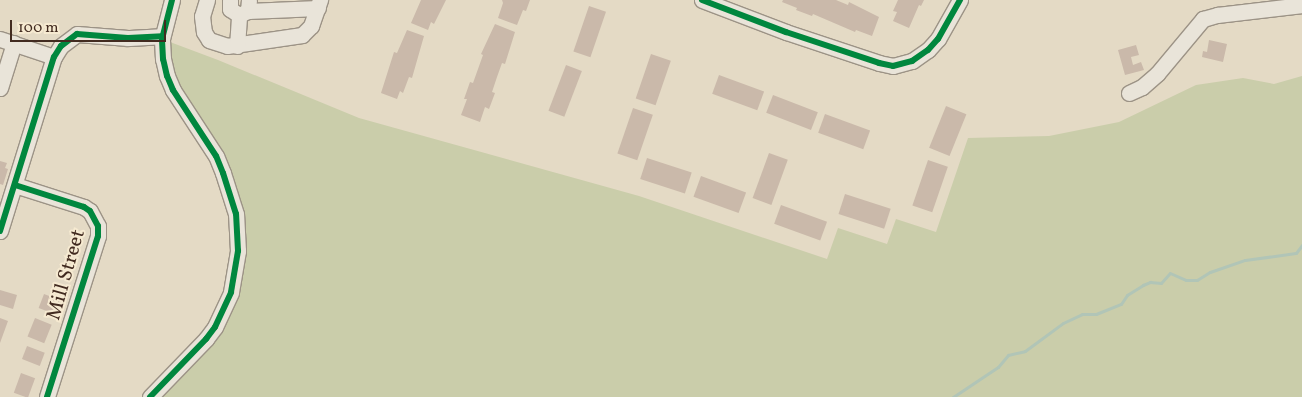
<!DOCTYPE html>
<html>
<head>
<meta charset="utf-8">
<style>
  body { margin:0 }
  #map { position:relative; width:1302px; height:397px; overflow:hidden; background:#e4dac5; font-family:Vollkorn,serif }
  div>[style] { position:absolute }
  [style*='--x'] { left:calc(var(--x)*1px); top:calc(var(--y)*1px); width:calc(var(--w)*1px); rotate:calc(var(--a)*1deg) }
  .green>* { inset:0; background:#cacdaa }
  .stream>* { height:3px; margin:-1.5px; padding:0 1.5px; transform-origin:1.5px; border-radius:1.5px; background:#b1c5b7 }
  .building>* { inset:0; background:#cab9aa; transform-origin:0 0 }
  .roads { filter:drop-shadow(1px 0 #9c9386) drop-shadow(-1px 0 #9c9386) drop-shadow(0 1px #9c9386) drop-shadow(0 -1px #9c9386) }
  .minor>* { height:15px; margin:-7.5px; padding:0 7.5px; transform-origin:7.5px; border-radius:7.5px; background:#e9e4d9 }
  .cycleway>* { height:6px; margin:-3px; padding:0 3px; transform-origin:3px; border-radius:3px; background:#00873e }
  span { translate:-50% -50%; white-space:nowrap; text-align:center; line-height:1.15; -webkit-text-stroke:4px #f6ead1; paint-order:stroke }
  .street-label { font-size:20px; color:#422b20 }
  .scale { position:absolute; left:10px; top:20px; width:156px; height:22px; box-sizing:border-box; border:2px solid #422b20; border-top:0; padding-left:6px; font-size:15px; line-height:18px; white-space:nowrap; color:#422b20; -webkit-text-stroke:4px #f6ead1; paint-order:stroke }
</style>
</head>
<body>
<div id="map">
  <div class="green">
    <i style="clip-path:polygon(162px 39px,218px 60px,359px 118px,639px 196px,827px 259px,838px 228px,887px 244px,896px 219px,936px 232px,968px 138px,1049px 136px,1119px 122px,1196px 85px,1243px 78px,1274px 84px,1302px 76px,1302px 397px,150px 397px,170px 378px,231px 292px,233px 199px,173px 90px)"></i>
  </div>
  <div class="stream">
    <i style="--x:953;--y:397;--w:54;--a:-33.7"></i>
    <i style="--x:998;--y:367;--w:16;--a:-50"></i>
    <i style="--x:1008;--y:355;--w:17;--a:-13"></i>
    <i style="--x:1025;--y:351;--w:47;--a:-36.4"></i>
    <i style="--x:1063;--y:323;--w:21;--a:-25"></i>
    <i style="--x:1082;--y:314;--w:14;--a:0"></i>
    <i style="--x:1096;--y:314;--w:27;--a:-22"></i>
    <i style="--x:1121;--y:304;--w:11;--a:-56"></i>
    <i style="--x:1127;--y:295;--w:19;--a:-32"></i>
    <i style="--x:1143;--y:285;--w:8;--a:-23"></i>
    <i style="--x:1150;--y:282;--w:11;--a:5"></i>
    <i style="--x:1161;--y:283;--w:13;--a:-48"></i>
    <i style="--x:1170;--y:273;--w:17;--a:24"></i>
    <i style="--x:1186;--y:280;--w:11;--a:0"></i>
    <i style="--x:1197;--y:280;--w:15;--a:-32"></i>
    <i style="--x:1210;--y:272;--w:37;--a:-19"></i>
    <i style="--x:1245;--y:260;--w:51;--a:-7.8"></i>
    <i style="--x:1296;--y:253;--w:10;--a:-53"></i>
  </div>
  <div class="building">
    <i style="clip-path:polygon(421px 0,446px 0,434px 24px,431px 22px,428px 30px,411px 23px)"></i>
    <i style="clip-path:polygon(502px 0,530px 0,526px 11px,523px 10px,517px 25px,498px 18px,503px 3px)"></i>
    <i style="clip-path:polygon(783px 0,836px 0,848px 5px,849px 2px,879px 17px,872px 36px,856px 30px,855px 32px,813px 14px,812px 16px,796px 10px,797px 8px,782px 2px)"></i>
    <i style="clip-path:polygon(898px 0,924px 0,921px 6px,919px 5px,909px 28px,893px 21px,897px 12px,893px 11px)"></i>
    <i style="left:589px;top:6px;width:18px;height:48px;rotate:19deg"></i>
    <i style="clip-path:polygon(495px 24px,515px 32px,505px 64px,502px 63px,497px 77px,492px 92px,495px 93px,489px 109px,485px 107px,480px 122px,461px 115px,467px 99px,464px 99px,470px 82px,473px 83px,483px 55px,481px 54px)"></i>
    <i style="clip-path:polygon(407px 30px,424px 36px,412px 78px,409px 77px,403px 93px,400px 91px,397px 99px,381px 93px,394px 52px,397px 53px)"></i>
    <i style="clip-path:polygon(1209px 40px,1227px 44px,1223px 62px,1202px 57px,1203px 51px,1207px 52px)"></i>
    <i style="clip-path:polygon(1136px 45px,1139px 55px,1131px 57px,1133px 65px,1141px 62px,1144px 70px,1125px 75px,1118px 50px)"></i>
    <i style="left:651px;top:54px;width:21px;height:47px;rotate:19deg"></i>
    <i style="left:566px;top:65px;width:17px;height:49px;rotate:21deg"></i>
    <i style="left:719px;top:75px;width:48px;height:20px;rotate:20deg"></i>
    <i style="left:773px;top:95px;width:48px;height:19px;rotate:21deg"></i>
    <i style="left:946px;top:106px;width:22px;height:45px;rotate:22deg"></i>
    <i style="left:633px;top:108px;width:21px;height:48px;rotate:19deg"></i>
    <i style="left:825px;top:114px;width:48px;height:20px;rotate:20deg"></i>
    <i style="left:769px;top:153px;width:20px;height:48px;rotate:20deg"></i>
    <i style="left:647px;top:158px;width:47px;height:22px;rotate:18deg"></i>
    <i style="left:928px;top:160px;width:21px;height:48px;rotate:19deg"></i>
    <i style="clip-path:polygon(0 161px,7px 163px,5px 168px,8px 169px,3px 185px,0 184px)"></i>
    <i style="left:701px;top:176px;width:48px;height:22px;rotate:20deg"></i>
    <i style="left:845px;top:194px;width:48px;height:21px;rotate:18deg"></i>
    <i style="left:781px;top:205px;width:49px;height:20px;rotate:20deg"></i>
    <i style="clip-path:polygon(0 290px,17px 295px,13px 309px,0 305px)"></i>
    <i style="left:44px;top:294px;width:17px;height:15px;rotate:21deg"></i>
    <i style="clip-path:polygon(0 318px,8px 321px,0 343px)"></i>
    <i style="left:35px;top:318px;width:18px;height:20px;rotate:22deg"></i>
    <i style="left:27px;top:346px;width:19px;height:14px;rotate:21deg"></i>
    <i style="left:21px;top:373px;width:15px;height:21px;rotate:20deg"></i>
  </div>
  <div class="roads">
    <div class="minor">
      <i style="--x:207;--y:0;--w:17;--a:107"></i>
      <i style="--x:202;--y:16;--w:16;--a:83"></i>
      <i style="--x:204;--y:32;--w:9;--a:58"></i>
      <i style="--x:209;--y:40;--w:19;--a:18"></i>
      <i style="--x:227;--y:46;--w:76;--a:-8.3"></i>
      <i style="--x:302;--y:35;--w:13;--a:-45"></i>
      <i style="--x:311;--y:26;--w:28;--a:-71"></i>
      <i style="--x:230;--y:0;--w:9;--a:90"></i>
      <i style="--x:230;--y:9;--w:11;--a:34"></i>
      <i style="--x:239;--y:15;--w:10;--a:-24"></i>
      <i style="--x:248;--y:11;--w:11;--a:-85"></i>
      <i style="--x:702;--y:0;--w:90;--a:20.9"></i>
      <i style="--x:786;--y:32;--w:98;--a:18.4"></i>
      <i style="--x:879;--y:63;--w:14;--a:12"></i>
      <i style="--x:893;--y:66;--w:20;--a:-15"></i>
      <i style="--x:912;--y:61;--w:19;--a:-35"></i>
      <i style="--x:928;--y:50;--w:15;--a:-48"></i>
      <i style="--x:938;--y:39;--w:45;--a:-60.6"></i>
      <i style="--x:248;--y:11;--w:70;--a:-2.5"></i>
      <i style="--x:0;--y:39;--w:57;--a:18.4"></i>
      <i style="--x:237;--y:46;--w:31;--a:-86"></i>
      <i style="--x:0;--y:88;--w:47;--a:-72.7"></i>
      <i style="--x:1129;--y:93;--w:14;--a:-25"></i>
      <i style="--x:1142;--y:87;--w:20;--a:-41"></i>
      <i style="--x:1157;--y:74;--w:72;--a:-50.1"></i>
      <i style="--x:1203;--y:19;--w:15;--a:-16"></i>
      <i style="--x:1217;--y:15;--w:86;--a:-6.7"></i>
      <i style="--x:15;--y:185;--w:72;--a:17.7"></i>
      <i style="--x:84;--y:207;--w:7;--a:34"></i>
      <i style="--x:90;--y:211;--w:17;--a:62"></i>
      <i style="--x:98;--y:226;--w:10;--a:90"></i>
      <i style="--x:98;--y:236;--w:169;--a:107.6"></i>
      <i style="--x:0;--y:231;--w:182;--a:-72.8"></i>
      <i style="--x:54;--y:57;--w:13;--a:-58"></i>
      <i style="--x:61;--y:46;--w:20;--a:-37"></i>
      <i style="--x:77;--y:34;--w:51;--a:4.5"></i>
      <i style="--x:128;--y:38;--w:34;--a:-3"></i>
      <i style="--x:150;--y:397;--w:81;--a:-46"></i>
      <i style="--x:206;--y:339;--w:15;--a:-53"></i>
      <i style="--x:215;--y:327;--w:38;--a:-65"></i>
      <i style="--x:231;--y:292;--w:42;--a:-80.3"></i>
      <i style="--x:238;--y:251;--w:37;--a:-93"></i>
      <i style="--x:236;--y:214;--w:43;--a:-107.6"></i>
      <i style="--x:223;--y:173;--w:18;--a:-112"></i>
      <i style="--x:216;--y:156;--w:79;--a:-123.1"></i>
      <i style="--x:173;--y:90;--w:15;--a:-113"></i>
      <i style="--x:167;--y:76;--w:17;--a:-103"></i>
      <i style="--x:163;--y:59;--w:20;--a:-93"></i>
      <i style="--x:162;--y:39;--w:40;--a:-75.6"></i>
    </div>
  </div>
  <div class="cycleway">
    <i style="--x:702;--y:0;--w:90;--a:20.9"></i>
    <i style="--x:786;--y:32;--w:98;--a:18.4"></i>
    <i style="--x:879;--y:63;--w:14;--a:12"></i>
    <i style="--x:893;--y:66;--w:20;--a:-15"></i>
    <i style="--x:912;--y:61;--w:19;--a:-35"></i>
    <i style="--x:928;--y:50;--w:15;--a:-48"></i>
    <i style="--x:938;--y:39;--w:45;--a:-60.6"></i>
    <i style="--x:15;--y:185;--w:72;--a:17.7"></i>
    <i style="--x:84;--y:207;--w:7;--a:34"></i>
    <i style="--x:90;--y:211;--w:17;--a:62"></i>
    <i style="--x:98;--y:226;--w:10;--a:90"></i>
    <i style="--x:98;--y:236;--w:169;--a:107.6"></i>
    <i style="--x:0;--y:231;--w:182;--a:-72.8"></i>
    <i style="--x:54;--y:57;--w:13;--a:-58"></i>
    <i style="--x:61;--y:46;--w:20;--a:-37"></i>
    <i style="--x:77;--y:34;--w:51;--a:4.5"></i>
    <i style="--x:128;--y:38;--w:34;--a:-3"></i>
    <i style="--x:150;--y:397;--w:81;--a:-46"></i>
    <i style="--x:206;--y:339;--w:15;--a:-53"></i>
    <i style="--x:215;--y:327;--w:38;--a:-65"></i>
    <i style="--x:231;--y:292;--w:42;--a:-80.3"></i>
    <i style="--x:238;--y:251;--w:37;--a:-93"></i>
    <i style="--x:236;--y:214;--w:43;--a:-107.6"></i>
    <i style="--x:223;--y:173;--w:18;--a:-112"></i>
    <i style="--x:216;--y:156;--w:79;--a:-123.1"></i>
    <i style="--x:173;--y:90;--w:15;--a:-113"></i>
    <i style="--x:167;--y:76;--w:17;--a:-103"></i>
    <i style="--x:163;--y:59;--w:20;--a:-93"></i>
    <i style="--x:162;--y:39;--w:40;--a:-75.6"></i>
  </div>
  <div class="street-label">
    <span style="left:67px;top:275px;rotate:-74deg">Mill Street</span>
  </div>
  <div class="scale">100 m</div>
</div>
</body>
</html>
